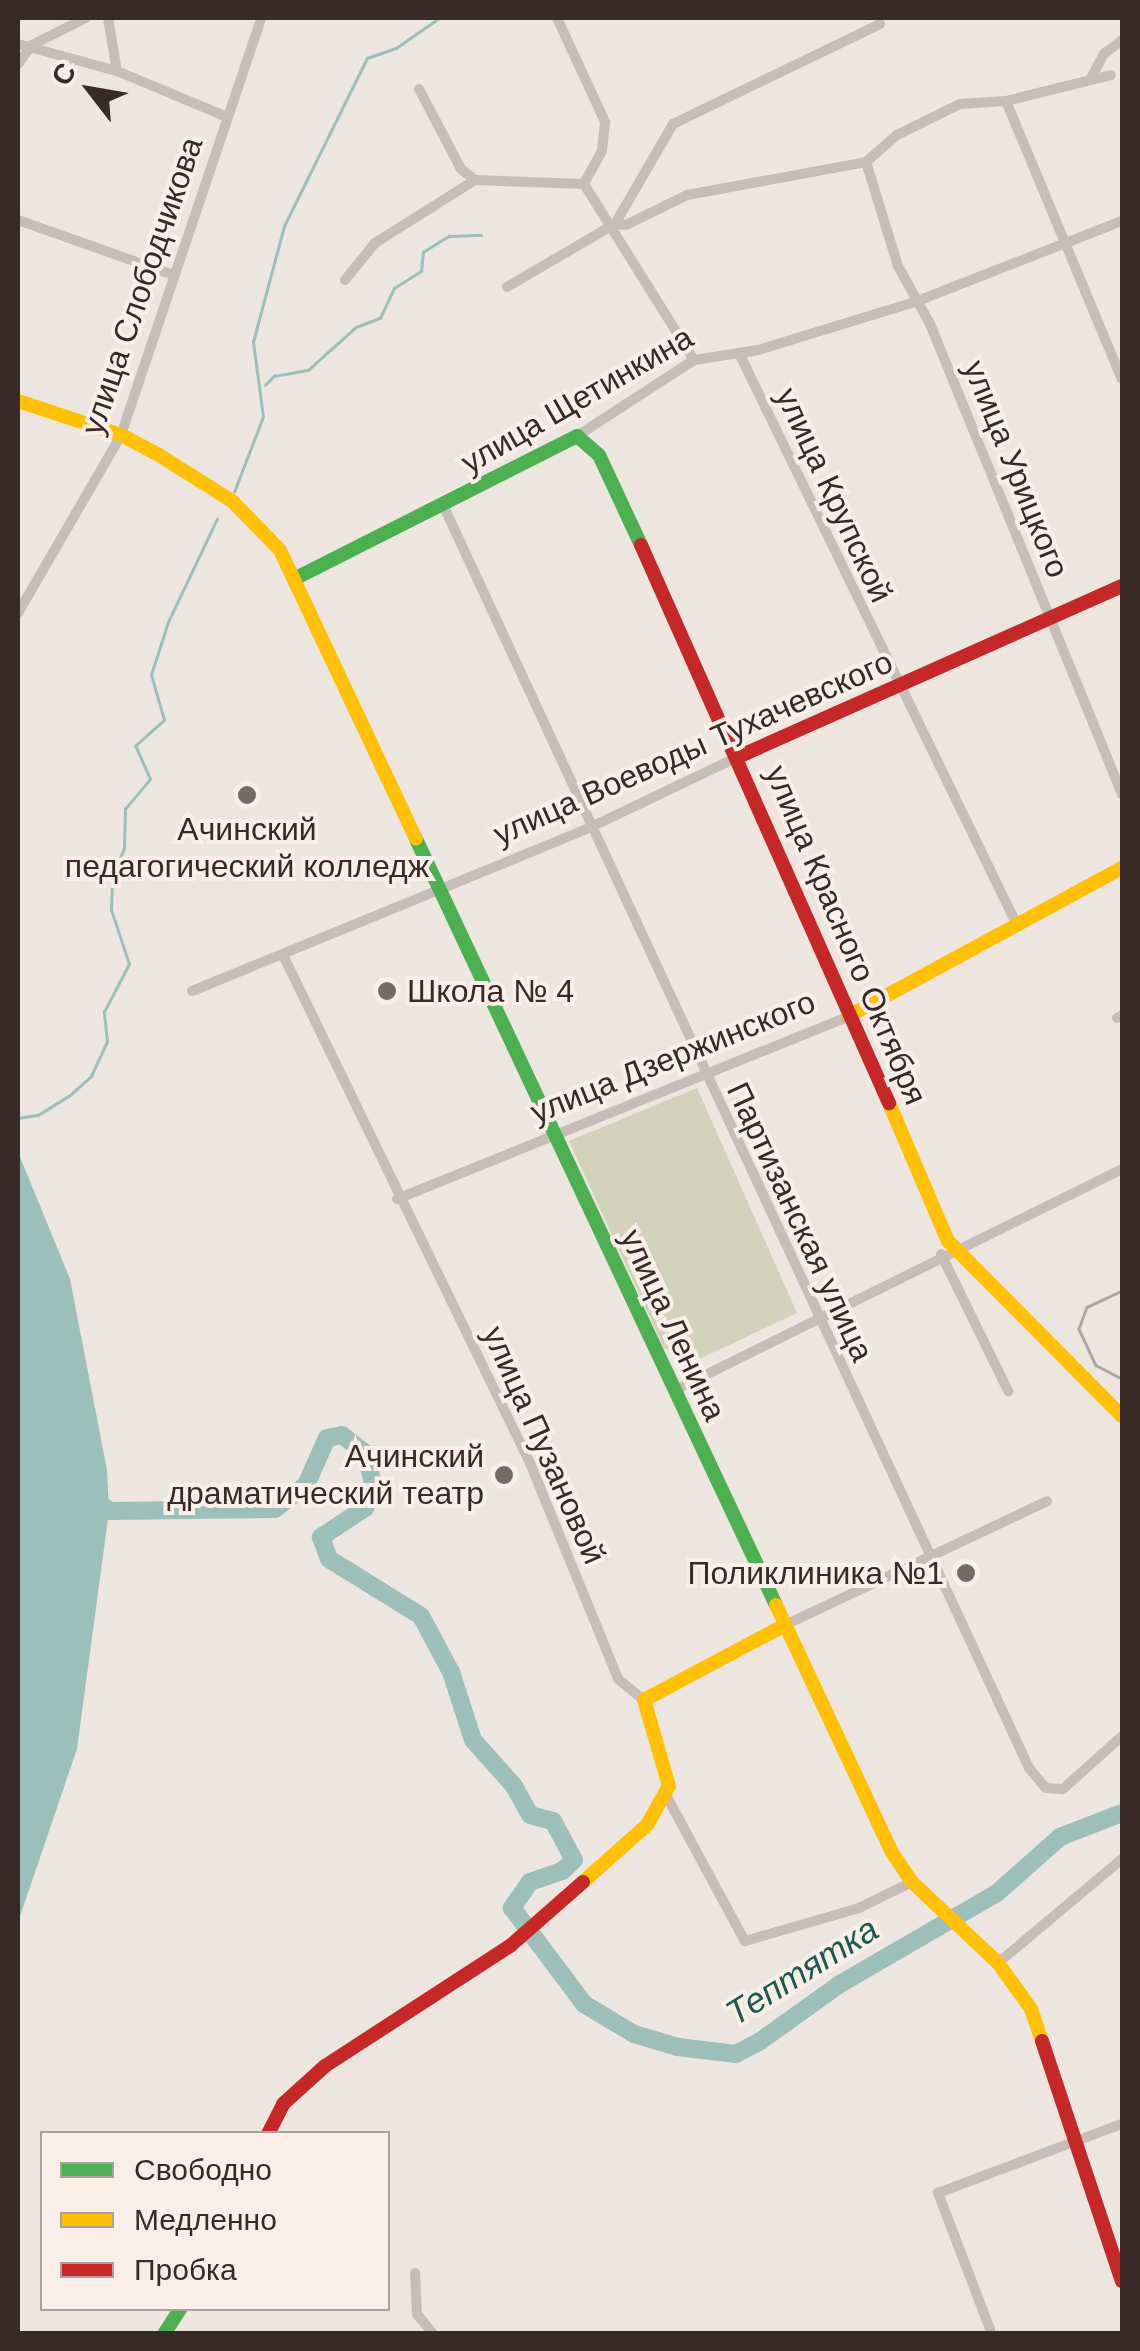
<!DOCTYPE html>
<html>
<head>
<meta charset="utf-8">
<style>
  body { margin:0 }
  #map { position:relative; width:1140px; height:2351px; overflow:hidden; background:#ede5e0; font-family:Helvetica,sans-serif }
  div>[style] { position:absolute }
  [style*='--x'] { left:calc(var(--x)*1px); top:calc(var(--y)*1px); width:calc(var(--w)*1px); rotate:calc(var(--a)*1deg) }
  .green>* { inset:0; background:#d2d1ba }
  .water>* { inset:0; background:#9cbfba }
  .stream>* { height:2.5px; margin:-1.25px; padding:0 1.25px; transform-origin:1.25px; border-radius:1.25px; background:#9cbfba }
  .river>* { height:18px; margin:-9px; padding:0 9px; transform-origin:9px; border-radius:9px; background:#9cbfba }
  .street>* { height:10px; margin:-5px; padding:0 5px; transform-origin:5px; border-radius:5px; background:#c6bdb9 }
  .fast>* { height:14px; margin:-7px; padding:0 7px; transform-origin:7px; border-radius:7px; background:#4caf50 }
  .slow>* { height:14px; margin:-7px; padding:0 7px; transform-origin:7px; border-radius:7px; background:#ffc107 }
  .jam>* { height:14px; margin:-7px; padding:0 7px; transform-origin:7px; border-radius:7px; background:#c62828 }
  .tram>* { height:2.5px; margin:-1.25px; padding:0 1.25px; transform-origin:1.25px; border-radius:1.25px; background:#ada6a4 }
  .dots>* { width:28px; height:28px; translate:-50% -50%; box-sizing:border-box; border:5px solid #faeee8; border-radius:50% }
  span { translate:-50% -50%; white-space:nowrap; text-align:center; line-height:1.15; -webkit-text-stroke:8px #faeee8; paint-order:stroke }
  .street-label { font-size:32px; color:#372a28 }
  .poi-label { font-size:32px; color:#372a28 }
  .left { translate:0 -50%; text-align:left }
  .right { translate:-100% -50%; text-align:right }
  .water-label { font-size:35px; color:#1d5853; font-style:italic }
  .frame { position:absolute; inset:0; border:20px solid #372a28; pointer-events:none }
  .legend { position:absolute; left:40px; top:2131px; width:350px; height:180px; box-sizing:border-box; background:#faeee8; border:2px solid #aca09b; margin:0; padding:12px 18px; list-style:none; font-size:30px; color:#372a28 }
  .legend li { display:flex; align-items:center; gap:20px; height:50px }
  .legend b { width:50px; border:2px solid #aca09b }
  .north { position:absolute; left:40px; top:40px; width:100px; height:100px; -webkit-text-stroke:8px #faeee8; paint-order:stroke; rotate:301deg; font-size:28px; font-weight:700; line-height:40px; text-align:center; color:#372a28 }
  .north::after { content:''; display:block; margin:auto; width:35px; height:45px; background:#372a28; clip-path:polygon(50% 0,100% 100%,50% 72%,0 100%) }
</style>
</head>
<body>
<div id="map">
  <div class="green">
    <i style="clip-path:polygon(697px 1088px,797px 1313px,693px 1362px,664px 1348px,569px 1141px)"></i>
  </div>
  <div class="water">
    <i style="clip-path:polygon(18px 1152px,70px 1279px,107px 1470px,109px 1511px,77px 1749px,18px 1922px)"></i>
  </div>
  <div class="stream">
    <i style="--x:265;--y:385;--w:13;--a:-45"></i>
    <i style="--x:274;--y:376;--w:35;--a:-10"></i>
    <i style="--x:308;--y:370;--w:64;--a:-41.9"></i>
    <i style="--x:356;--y:327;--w:26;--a:-21"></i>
    <i style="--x:380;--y:318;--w:33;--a:-65"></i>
    <i style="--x:394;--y:288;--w:32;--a:-32"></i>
    <i style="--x:421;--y:271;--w:19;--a:-84"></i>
    <i style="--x:423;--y:252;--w:31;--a:-32"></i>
    <i style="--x:449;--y:236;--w:32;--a:-2"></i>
    <i style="--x:234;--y:492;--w:80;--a:-68.9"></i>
    <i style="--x:263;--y:417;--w:76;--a:-97.6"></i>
    <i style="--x:253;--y:342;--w:120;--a:-75"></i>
    <i style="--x:284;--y:226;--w:187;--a:-63.7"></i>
    <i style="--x:367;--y:58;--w:31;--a:-19"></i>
    <i style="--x:396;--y:48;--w:52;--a:-34.9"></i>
    <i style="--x:18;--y:1118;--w:20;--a:-9"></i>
    <i style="--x:38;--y:1115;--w:36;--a:-32"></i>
    <i style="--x:69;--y:1096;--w:30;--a:-42"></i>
    <i style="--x:91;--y:1076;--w:38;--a:-65"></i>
    <i style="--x:107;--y:1042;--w:30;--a:-96"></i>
    <i style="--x:104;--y:1012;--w:54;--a:-62.5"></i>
    <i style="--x:129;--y:964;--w:57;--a:-108.4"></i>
    <i style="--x:111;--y:910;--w:32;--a:-88"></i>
    <i style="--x:112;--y:878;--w:31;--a:-68"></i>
    <i style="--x:124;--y:849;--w:40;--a:-88.6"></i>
    <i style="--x:125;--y:809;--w:39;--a:-50"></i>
    <i style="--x:150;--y:779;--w:36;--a:-114"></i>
    <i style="--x:135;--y:746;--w:39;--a:-42"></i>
    <i style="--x:164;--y:720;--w:47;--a:-106.1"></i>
    <i style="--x:151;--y:675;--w:56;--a:-72.2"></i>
    <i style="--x:168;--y:622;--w:114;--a:-64.6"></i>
  </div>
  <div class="river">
    <i style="--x:92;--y:1497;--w:22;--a:39"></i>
    <i style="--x:109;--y:1511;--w:166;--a:-0.7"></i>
    <i style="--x:275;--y:1509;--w:39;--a:-38"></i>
    <i style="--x:306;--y:1485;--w:51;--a:-65.9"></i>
    <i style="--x:327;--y:1438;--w:15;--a:-11"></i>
    <i style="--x:342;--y:1435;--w:29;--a:38"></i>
    <i style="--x:365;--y:1453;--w:35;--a:75"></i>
    <i style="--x:374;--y:1487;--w:23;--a:113"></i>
    <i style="--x:365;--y:1508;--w:53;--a:146.6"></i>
    <i style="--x:321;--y:1537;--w:23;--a:70"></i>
    <i style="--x:329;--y:1559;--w:108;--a:31.8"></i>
    <i style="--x:421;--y:1616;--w:64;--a:61.8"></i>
    <i style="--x:451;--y:1672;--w:71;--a:72.1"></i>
    <i style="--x:473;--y:1740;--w:62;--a:48.3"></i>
    <i style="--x:514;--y:1786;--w:33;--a:61"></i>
    <i style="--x:530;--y:1815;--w:24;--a:15"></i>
    <i style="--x:553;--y:1821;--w:44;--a:61.7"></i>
    <i style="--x:574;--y:1860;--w:16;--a:137"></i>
    <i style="--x:562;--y:1871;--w:34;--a:161"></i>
    <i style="--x:530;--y:1882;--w:32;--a:125"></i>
    <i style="--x:512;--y:1908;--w:120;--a:53.1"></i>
    <i style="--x:584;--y:2004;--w:58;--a:31"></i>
    <i style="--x:634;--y:2034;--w:46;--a:16.5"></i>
    <i style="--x:678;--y:2047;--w:58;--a:6.9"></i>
    <i style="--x:736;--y:2054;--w:26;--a:-28"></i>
    <i style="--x:759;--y:2042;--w:100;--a:-35.6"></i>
    <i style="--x:840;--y:1984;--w:181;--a:-30.1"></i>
    <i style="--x:997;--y:1893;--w:84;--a:-41.6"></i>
    <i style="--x:1060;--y:1837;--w:66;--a:-21.2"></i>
  </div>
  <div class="street">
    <i style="--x:108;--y:18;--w:54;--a:80.4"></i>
    <i style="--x:557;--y:18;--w:115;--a:65.2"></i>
    <i style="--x:605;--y:122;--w:29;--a:96"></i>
    <i style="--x:602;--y:151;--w:38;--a:119"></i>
    <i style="--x:18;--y:44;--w:103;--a:15.3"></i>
    <i style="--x:117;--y:71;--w:119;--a:22.7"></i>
    <i style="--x:18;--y:64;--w:24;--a:-54"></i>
    <i style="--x:32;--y:45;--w:60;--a:-26.6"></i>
    <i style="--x:1090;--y:80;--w:30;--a:-62"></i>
    <i style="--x:1104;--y:54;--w:23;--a:-38"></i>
    <i style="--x:419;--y:89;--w:90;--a:62.3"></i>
    <i style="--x:461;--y:169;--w:18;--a:38"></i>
    <i style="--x:1006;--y:101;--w:301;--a:67.4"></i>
    <i style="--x:866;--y:162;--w:109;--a:72.9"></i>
    <i style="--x:898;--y:266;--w:66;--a:61.1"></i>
    <i style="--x:930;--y:324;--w:508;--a:67.78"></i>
    <i style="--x:584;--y:184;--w:208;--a:58"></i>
    <i style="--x:18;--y:220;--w:164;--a:19.5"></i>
    <i style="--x:615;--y:224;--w:116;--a:-59.9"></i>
    <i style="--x:673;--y:124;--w:230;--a:-25.8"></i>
    <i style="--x:345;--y:280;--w:48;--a:-51"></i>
    <i style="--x:375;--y:243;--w:118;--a:-32.2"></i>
    <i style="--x:475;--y:180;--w:109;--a:2.1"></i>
    <i style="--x:507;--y:287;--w:125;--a:-30.3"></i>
    <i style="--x:615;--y:224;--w:11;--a:5"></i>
    <i style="--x:626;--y:225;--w:68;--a:-26.2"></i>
    <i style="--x:687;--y:195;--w:182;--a:-10.4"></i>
    <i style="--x:866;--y:162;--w:41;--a:-41.1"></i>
    <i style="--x:897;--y:135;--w:70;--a:-26.2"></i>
    <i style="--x:960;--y:104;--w:46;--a:-3.7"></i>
    <i style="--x:1006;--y:101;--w:108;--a:-13.9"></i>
    <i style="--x:739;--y:353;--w:638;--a:64.08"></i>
    <i style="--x:577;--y:436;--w:140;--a:-33"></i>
    <i style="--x:694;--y:360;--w:65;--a:-8.9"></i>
    <i style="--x:758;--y:350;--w:164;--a:-17"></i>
    <i style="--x:915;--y:302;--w:222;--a:-21.4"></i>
    <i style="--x:444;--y:507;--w:1390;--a:65.11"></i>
    <i style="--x:1029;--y:1768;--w:26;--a:50"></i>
    <i style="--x:1046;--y:1788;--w:17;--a:3"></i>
    <i style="--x:1063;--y:1789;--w:79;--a:-41.9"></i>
    <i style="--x:18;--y:613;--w:206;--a:-59.9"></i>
    <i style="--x:121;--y:435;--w:440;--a:-71.4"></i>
    <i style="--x:283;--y:955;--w:565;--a:64.07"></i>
    <i style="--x:530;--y:1463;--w:233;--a:67.8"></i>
    <i style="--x:618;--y:1679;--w:33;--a:39"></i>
    <i style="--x:192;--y:991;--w:431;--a:-22.3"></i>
    <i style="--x:591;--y:827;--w:165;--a:-25.5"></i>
    <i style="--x:1117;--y:1018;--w:6;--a:-31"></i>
    <i style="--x:397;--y:1199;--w:488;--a:-22"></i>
    <i style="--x:941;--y:1254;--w:153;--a:63.9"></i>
    <i style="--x:675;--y:1390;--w:499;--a:-26.3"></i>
    <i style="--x:783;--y:1626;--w:292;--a:-25.3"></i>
    <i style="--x:667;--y:1797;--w:164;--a:61.6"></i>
    <i style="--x:745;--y:1941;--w:119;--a:-16.1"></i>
    <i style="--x:859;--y:1908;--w:59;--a:-26.1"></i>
    <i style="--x:998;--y:1963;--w:162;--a:-40"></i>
    <i style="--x:415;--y:2273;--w:41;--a:87.2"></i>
    <i style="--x:417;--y:2314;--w:26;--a:51"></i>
    <i style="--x:990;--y:2329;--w:146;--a:-110.9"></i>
    <i style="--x:938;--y:2193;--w:197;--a:-20.6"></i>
  </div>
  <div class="fast">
    <i style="--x:296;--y:578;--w:315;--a:-26.8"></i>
    <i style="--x:577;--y:436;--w:29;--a:41"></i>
    <i style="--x:599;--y:455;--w:99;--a:65"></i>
    <i style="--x:416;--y:839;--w:846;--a:64.83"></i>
    <i style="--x:164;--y:2334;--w:31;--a:-57"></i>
  </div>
  <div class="slow">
    <i style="--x:18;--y:401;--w:108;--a:18.3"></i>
    <i style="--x:121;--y:435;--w:43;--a:27.8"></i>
    <i style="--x:159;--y:455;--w:86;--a:32.2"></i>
    <i style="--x:232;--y:501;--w:69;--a:45.6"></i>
    <i style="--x:280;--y:550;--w:319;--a:64.8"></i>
    <i style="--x:849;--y:1016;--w:311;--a:-28.5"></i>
    <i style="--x:889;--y:1103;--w:150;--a:66.9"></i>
    <i style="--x:948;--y:1241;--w:247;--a:45.2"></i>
    <i style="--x:776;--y:1605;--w:272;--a:64.9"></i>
    <i style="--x:891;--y:1851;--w:37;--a:56"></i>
    <i style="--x:912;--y:1882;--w:118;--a:43.3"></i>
    <i style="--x:998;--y:1963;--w:57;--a:54.3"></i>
    <i style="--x:1031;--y:2009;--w:34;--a:71"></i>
    <i style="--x:583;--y:1882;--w:86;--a:-41.7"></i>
    <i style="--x:647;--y:1825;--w:45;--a:-60.6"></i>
    <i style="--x:669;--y:1786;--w:90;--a:-106.2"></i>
    <i style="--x:644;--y:1700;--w:157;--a:-28"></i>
  </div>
  <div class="jam">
    <i style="--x:641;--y:545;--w:611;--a:66.04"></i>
    <i style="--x:740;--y:756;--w:418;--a:-24"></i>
    <i style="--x:1042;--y:2041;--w:253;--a:71.6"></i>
    <i style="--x:268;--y:2134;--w:34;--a:-63"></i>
    <i style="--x:283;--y:2104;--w:57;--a:-42.1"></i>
    <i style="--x:325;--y:2066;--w:221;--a:-33"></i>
    <i style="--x:510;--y:1946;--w:97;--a:-41.2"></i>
  </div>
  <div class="tram">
    <i style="--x:1122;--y:1291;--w:38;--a:155"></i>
    <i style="--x:1087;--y:1307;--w:23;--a:110"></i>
    <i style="--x:1079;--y:1329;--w:40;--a:65"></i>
    <i style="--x:1096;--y:1365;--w:30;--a:28"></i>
  </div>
  <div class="dots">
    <i style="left:247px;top:795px;background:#776b68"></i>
    <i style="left:387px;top:991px;background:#776b68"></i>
    <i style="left:504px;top:1475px;background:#776b68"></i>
    <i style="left:966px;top:1573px;background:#776b68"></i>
  </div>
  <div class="street-label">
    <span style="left:142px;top:286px;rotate:-71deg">улица Слободчикова</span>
    <span style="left:577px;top:400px;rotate:-30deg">улица Щетинкина</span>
    <span style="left:1016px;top:469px;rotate:68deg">улица Урицкого</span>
    <span style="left:834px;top:495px;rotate:65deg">улица Крупской</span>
    <span style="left:693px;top:748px;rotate:-24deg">улица Воеводы Тухачевского</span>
    <span style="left:846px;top:935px;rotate:67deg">улица Красного Октября</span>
    <span style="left:673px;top:1057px;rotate:-22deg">улица Дзержинского</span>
    <span style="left:800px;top:1222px;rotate:65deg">Партизанская улица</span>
    <span style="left:673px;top:1325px;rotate:65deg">улица Ленина</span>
    <span style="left:544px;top:1445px;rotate:66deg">улица Пузановой</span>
  </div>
  <div class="poi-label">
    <span style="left:247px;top:848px">Ачинский<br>педагогический колледж</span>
    <span class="left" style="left:407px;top:991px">Школа № 4</span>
    <span class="right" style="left:484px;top:1475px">Ачинский<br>драматический театр</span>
    <span class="right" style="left:944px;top:1573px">Поликлиника №1</span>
  </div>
  <div class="water-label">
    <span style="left:802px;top:1971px;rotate:-32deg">Тептятка</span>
  </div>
  <div class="frame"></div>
  <ul class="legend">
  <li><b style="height:12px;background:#4caf50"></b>Свободно</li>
  <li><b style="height:12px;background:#ffc107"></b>Медленно</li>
  <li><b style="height:12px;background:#c62828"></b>Пробка</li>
  </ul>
  <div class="north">С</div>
</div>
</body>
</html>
